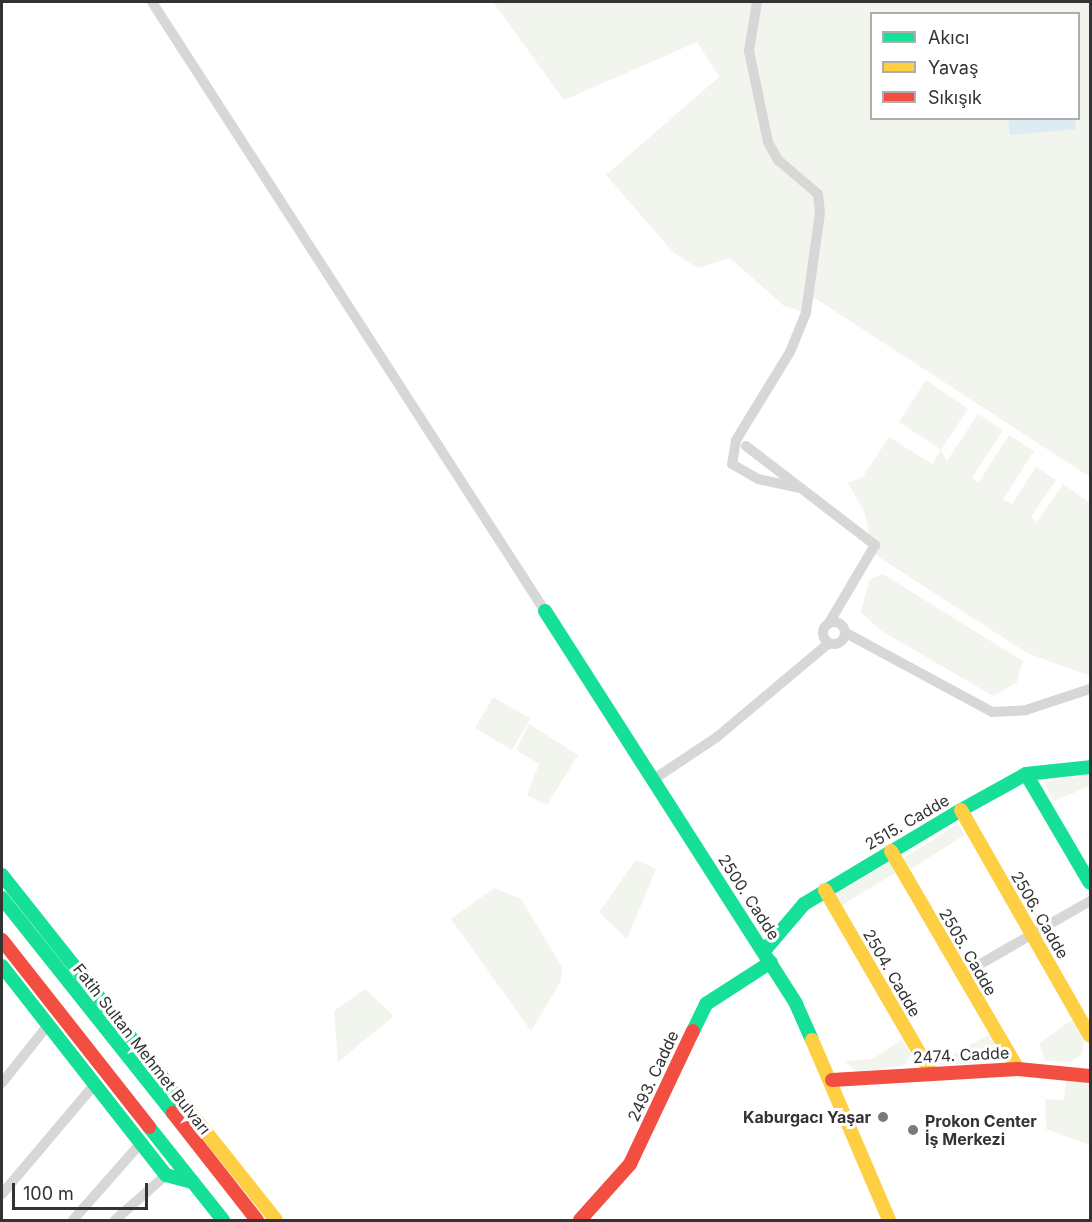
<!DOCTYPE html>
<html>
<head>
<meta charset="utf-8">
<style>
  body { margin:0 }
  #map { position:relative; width:1092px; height:1222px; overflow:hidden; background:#fff; font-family:Inter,sans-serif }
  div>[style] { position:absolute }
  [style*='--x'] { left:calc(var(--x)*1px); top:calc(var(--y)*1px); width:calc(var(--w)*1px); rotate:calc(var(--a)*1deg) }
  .green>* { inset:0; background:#f1f5ed; transform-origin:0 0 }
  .water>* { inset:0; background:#ddebf3 }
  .street>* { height:10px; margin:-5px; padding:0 5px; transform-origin:5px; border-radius:5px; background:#d7d7d7 }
  .street>.ring { margin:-5px; padding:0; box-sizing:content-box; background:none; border:10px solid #d7d7d7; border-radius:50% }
  .fast>* { height:14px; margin:-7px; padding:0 7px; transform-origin:7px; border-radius:7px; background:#16e098 }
  .slow>* { height:14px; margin:-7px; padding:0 7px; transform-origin:7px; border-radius:7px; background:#ffcf43 }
  .jam>* { height:14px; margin:-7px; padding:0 7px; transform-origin:7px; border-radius:7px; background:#f24e42 }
  .dots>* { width:16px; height:16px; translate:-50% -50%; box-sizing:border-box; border:3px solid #fff; border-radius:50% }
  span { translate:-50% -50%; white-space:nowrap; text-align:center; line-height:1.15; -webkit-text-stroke:6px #fff; paint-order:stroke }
  .street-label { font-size:16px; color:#333 }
  .poi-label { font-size:16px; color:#333; font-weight:700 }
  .right { translate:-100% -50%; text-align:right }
  .left { translate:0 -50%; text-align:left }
  .frame { position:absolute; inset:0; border:3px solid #333; pointer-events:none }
  .legend { position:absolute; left:870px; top:12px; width:210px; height:108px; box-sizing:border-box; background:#fff; border:2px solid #adadad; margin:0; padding:8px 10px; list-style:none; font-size:18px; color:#333 }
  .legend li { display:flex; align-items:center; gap:12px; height:30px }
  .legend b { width:30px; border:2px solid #adadad }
  .scale { position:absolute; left:12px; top:1183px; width:136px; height:27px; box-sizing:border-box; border:3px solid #333; border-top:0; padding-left:8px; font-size:18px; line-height:21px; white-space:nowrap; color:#333; -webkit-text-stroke:4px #fff; paint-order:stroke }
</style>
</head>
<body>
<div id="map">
  <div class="green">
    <i style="clip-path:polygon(evenodd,493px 2px,1090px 2px,1090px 477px,810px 295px,806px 313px,784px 306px,730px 258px,698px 268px,674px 253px,606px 175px,719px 77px,697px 42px,564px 100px,493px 2px,872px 14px,1078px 14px,1078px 118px,872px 118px,872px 14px)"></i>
    <i style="clip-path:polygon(926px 380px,968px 409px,941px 450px,947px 461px,978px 414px,1003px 430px,972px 478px,979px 482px,1009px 435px,1034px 451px,1003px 499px,1012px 504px,1036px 467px,1056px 480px,1031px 517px,1037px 522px,1063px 484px,1090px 503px,1090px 676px,1027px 653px,874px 554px,864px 511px,848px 483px,862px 478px,889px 437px,932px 464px,941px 450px,899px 422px)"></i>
    <i style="clip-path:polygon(883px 574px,1023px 661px,1017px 682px,993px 696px,880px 630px,861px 612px,869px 580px)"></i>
    <i style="left:493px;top:697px;width:43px;height:36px;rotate:30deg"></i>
    <i style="clip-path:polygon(529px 724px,578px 755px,547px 805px,527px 795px,539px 764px,516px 750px)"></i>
    <i style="clip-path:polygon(1090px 774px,1090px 786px,1054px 801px,1043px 782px)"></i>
    <i style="left:958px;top:824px;width:13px;height:64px;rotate:58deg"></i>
    <i style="clip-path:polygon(636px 860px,656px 869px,627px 939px,599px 912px)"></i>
    <i style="left:892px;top:861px;width:12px;height:66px;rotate:59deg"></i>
    <i style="clip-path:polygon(494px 888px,521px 899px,562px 967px,561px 981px,531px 1031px,451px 919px)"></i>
    <i style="clip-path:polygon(365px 989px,394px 1016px,338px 1062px,334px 1011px)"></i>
    <i style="clip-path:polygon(1073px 1019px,1084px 1039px,1082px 1054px,1071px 1062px,1045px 1061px,1039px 1044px)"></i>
    <i style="clip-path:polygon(992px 1033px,999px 1047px,993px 1063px,934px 1065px)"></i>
    <i style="clip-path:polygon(902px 1040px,911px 1054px,905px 1065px,857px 1072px,845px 1061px,872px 1059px)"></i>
    <i style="clip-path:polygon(1066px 1078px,1090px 1084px,1090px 1145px,1046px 1129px,1045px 1099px,1064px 1100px)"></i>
  </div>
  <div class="water">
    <i style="clip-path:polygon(1008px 119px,1075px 119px,1076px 129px,1010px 135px)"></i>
  </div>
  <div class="street">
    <i style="--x:152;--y:2;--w:725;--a:57.17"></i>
    <i style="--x:757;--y:2;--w:50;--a:99.3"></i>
    <i style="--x:749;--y:51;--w:93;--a:78.2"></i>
    <i style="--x:768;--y:142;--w:21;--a:61"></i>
    <i style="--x:778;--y:160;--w:52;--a:40.4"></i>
    <i style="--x:818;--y:194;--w:19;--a:84"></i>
    <i style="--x:820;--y:213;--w:101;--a:98"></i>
    <i style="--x:806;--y:313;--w:42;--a:112.3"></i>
    <i style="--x:790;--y:352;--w:103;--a:121.5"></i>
    <i style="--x:736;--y:440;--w:24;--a:99"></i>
    <i style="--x:732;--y:464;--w:30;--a:30"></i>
    <i style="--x:758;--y:479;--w:43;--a:12.1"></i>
    <i style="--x:746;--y:446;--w:163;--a:37.5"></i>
    <i style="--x:875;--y:545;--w:91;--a:120.5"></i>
    <i class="ring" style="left:823px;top:622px;width:12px;height:12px"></i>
    <i style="--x:846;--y:633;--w:166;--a:28.4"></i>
    <i style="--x:992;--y:712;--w:34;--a:-3"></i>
    <i style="--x:1026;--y:710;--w:67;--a:-18.2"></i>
    <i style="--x:654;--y:779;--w:76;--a:-33.7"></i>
    <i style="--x:717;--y:737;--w:146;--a:-40"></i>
    <i style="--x:963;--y:974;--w:146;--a:-29.9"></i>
    <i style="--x:2;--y:1083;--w:74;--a:-51.6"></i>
    <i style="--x:2;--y:1194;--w:144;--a:-49.8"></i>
    <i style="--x:73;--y:1220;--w:101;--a:-48.6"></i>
    <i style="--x:115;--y:1220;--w:68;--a:-41.4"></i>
  </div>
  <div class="fast">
    <i style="--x:545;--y:611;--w:466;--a:57.4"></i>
    <i style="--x:796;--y:1004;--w:39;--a:66"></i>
    <i style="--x:1026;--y:774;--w:126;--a:59.6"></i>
    <i style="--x:2;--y:875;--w:291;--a:51.6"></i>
    <i style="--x:2;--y:898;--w:275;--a:51.5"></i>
    <i style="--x:764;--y:951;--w:62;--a:-49.6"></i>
    <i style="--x:804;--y:904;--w:183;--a:-30.9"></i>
    <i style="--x:961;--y:810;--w:74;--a:-29"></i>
    <i style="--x:1026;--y:774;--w:64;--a:-6.2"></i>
    <i style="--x:2;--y:966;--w:266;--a:51.9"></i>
    <i style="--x:166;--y:1175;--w:28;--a:15"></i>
    <i style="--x:693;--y:1031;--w:30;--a:-64"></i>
    <i style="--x:706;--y:1004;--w:77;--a:-32.9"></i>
    <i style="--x:149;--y:1127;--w:119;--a:51.5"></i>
  </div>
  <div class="slow">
    <i style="--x:961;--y:810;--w:260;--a:60.3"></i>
    <i style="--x:891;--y:851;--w:252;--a:59.8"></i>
    <i style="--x:825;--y:890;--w:211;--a:59.9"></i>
    <i style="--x:812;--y:1040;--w:196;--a:66.8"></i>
    <i style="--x:183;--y:1103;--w:149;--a:51.5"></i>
  </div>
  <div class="jam">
    <i style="--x:2;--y:940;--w:238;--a:51.8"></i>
    <i style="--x:832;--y:1080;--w:186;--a:-3.4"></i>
    <i style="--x:1018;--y:1069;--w:72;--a:5.6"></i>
    <i style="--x:173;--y:1113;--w:136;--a:51.9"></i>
    <i style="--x:580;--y:1220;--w:75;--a:-48.2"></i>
    <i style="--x:630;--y:1164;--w:147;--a:-64.7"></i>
  </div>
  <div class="dots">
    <i style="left:883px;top:1117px;background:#7a7a7a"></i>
    <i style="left:913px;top:1130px;background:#7a7a7a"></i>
  </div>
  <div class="street-label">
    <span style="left:907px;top:822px;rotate:-30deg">2515. Cadde</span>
    <span style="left:749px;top:897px;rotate:57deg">2500. Cadde</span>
    <span style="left:1040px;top:915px;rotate:60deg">2506. Cadde</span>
    <span style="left:968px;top:952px;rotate:60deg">2505. Cadde</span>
    <span style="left:892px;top:973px;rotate:60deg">2504. Cadde</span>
    <span style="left:142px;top:1049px;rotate:52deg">Fatih Sultan Mehmet Bulvarı</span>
    <span style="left:961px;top:1055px;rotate:-3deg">2474. Cadde</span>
    <span style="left:653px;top:1076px;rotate:-65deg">2493. Cadde</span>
  </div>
  <div class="poi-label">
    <span class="right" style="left:871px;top:1117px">Kaburgacı Yaşar</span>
    <span class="left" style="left:925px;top:1130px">Prokon Center<br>İş Merkezi</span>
  </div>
  <div class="frame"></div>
  <ul class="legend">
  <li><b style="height:8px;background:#16e098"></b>Akıcı</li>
  <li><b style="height:8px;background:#ffcf43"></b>Yavaş</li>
  <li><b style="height:8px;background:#f24e42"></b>Sıkışık</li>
  </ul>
  <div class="scale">100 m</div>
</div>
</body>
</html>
